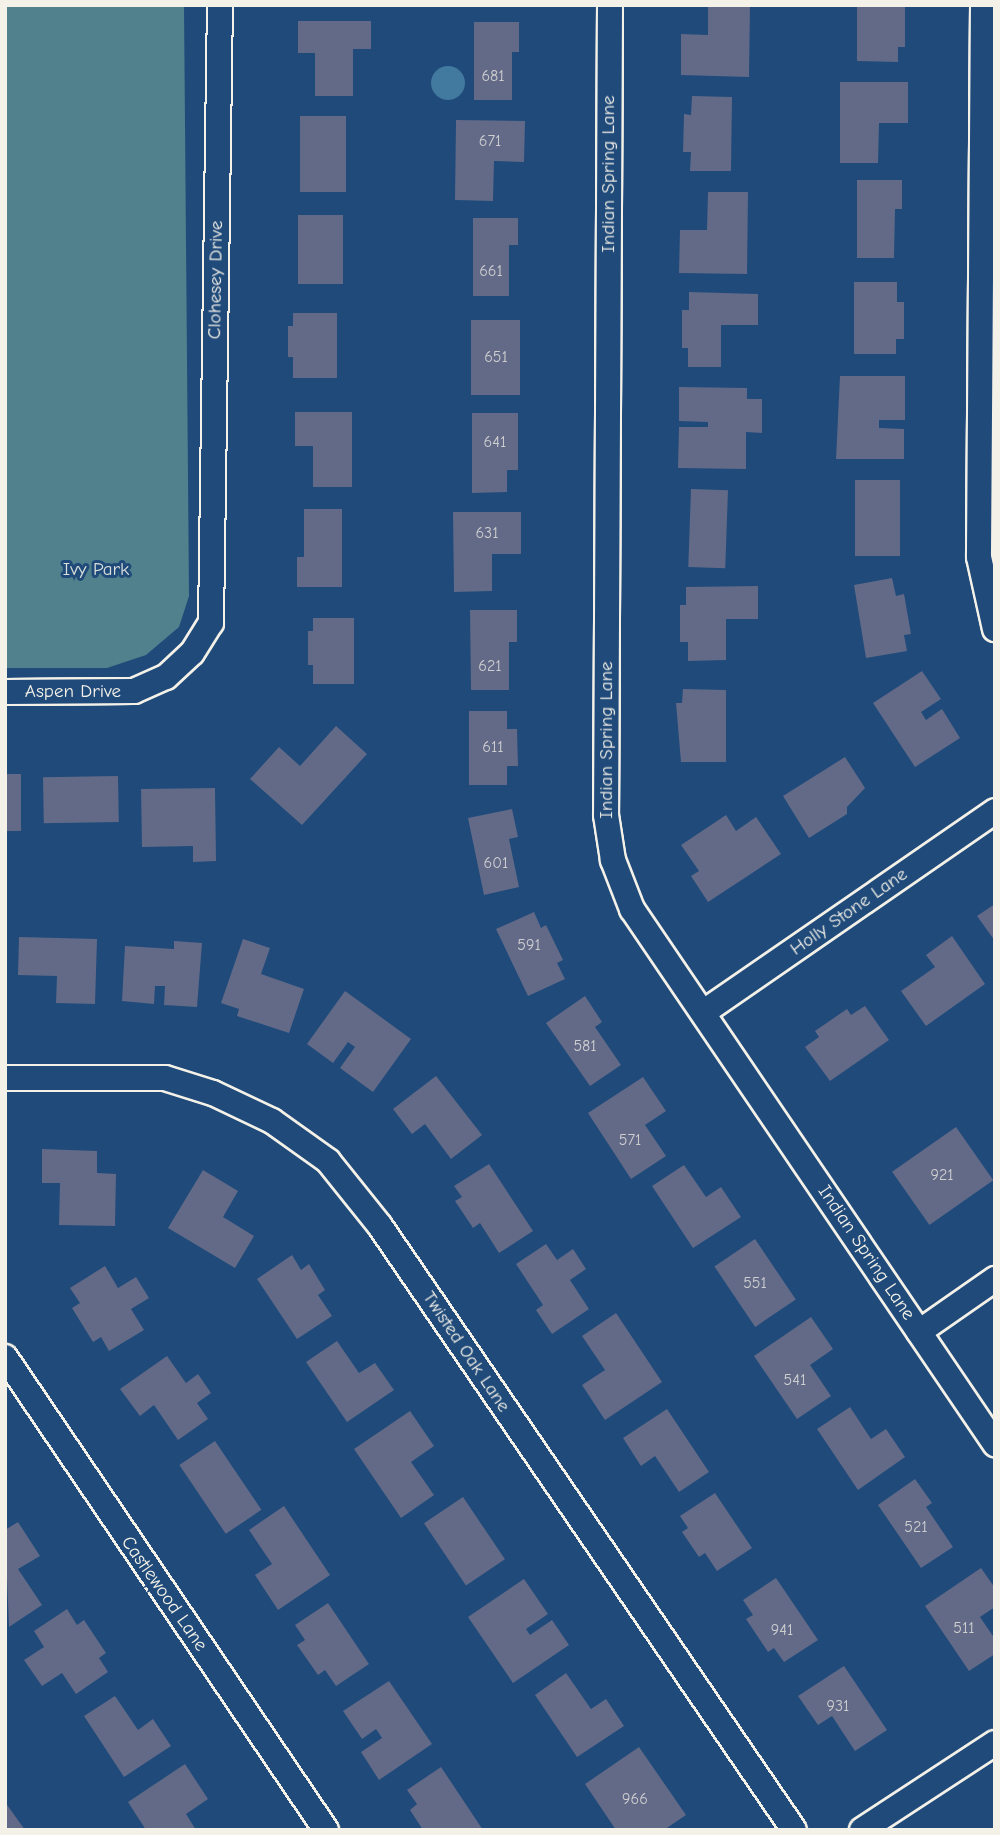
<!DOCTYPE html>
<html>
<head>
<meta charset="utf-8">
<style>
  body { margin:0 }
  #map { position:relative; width:1000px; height:1835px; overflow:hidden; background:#1f4a7a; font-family:"Comic Neue",sans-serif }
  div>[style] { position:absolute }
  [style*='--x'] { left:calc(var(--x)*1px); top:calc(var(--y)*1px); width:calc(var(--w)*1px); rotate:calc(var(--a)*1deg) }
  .green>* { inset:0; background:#50818c }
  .water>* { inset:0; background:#42799e }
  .round { border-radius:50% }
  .building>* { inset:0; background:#626a88; transform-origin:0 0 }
  .roads { filter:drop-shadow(2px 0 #f4f1e8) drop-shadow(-2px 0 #f4f1e8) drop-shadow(0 2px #f4f1e8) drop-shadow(0 -2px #f4f1e8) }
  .street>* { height:24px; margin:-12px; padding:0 12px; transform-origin:12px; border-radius:12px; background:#1f4a7a }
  span { translate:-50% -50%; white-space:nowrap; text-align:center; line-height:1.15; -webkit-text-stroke:6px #1f4a7a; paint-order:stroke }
  .number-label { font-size:16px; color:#d0cfd0 }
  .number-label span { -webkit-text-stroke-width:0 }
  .street-label { font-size:19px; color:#f4f1e8 }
  .park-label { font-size:19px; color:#dbe0da }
  .frame { position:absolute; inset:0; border:7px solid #f4f1e8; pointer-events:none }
</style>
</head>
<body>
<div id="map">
  <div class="green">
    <i style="clip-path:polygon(5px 5px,184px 5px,189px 596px,179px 627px,146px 655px,107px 668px,5px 668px)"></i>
  </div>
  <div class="water">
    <i class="round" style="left:431px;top:66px;width:34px;height:34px"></i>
  </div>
  <div class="building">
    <i style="clip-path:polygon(708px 5px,750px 5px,749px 77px,681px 75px,681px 34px,708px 35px)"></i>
    <i style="clip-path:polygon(857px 5px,905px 7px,905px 47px,898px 47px,898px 62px,857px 61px)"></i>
    <i style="clip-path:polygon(298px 21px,371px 21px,371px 49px,353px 49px,353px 96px,315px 96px,315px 53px,298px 53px)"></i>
    <i style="clip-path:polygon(474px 22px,519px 22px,519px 52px,512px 52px,512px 100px,474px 100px)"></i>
    <i style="clip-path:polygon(840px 82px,908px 82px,908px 123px,879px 123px,878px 163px,840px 163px)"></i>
    <i style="clip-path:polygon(692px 96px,732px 97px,731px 171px,690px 171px,691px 152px,683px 152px,684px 114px,691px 115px)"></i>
    <i style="left:300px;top:116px;width:46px;height:76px"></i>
    <i style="clip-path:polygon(456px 120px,525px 121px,524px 162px,494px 161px,493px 201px,455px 200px)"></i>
    <i style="clip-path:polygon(857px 180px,902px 180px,902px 209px,895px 209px,894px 258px,857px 258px)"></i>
    <i style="clip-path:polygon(708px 192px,748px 192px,747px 274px,679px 273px,680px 230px,707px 230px)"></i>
    <i style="left:298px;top:215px;width:45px;height:69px"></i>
    <i style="clip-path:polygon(473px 218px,518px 218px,518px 245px,509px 245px,509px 296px,473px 296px)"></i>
    <i style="clip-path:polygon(854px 282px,897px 282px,897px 302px,904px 302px,904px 339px,896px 339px,896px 354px,854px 354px)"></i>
    <i style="clip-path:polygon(689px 292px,758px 294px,758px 325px,721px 325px,721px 367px,688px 367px,688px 348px,682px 348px,682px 310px,689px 310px)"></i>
    <i style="clip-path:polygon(293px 313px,337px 313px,337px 378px,293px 378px,293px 357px,288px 357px,288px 326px,293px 326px)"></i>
    <i style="left:471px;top:320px;width:49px;height:75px"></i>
    <i style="clip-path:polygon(840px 376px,905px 376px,905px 420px,879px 420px,879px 428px,904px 429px,904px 459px,836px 459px)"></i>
    <i style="clip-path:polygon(679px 387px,747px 388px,747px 399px,762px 399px,762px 433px,746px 432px,746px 469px,678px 468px,679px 427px,708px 427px,708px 422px,679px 421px)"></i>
    <i style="clip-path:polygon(295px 412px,352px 412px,352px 487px,313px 487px,313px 446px,295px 446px)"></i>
    <i style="clip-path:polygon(472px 413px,518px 413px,518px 470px,507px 470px,507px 492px,472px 493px)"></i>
    <i style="left:855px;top:480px;width:45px;height:76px"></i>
    <i style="left:691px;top:489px;width:37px;height:78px;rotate:2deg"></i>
    <i style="clip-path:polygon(304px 509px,342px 509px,342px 587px,297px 587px,297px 557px,304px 557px)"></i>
    <i style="clip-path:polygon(453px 512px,521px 512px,521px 554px,492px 554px,492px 591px,454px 592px)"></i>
    <i style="clip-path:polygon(892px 578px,896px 596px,904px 594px,911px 634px,904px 635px,907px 651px,866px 658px,854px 585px)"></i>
    <i style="clip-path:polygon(758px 586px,758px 619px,726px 619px,726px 660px,688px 661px,688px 642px,680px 642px,680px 605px,686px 605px,686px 587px)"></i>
    <i style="clip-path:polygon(470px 610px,517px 610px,517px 642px,509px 642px,509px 690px,471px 690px)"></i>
    <i style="clip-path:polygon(313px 618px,354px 618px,354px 684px,313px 684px,313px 665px,308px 665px,308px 631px,313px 631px)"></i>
    <i style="clip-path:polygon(922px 671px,941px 699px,921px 712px,926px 720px,942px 709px,960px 738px,915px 767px,873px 703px)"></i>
    <i style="clip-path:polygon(683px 689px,726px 690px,726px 762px,681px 762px,676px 703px,682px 703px)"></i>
    <i style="clip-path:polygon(469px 711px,507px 711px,507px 729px,517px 729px,518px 766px,507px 766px,507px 785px,469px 785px)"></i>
    <i style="clip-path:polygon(336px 726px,367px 754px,302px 825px,250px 779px,279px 747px,300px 766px)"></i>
    <i style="clip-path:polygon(845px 757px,865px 788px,847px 807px,847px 814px,809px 838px,783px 796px)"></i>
    <i style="left:5px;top:774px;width:16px;height:57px"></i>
    <i style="left:118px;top:776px;width:46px;height:75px;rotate:89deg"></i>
    <i style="clip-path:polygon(215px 788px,216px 861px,193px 862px,193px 846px,142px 847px,141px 789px)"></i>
    <i style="clip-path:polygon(512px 809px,518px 837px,509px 839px,519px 887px,484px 895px,468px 818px)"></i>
    <i style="clip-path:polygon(726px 815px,736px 831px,756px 817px,781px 854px,708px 902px,691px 876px,699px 871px,681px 845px)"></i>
    <i style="clip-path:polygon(995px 904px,995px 941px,977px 916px)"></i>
    <i style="clip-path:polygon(534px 912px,541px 928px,546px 925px,563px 960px,557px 963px,565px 979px,528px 996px,496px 929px)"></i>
    <i style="clip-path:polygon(952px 936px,985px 984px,926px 1026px,901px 991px,935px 967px,926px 955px)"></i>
    <i style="clip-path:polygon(19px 937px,97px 939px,95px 1004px,56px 1003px,57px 976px,18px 975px)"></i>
    <i style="clip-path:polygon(243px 939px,270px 948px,261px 974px,304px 989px,289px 1033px,237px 1016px,239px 1009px,221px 1003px)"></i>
    <i style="clip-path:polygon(174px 941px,202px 943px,197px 1007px,164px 1005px,165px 986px,155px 986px,154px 1004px,122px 1001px,125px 946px,174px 949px)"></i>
    <i style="clip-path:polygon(345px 991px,411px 1039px,373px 1092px,340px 1068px,355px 1047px,348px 1042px,333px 1063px,307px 1044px)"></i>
    <i style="clip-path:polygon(585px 996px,602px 1022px,595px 1027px,621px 1065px,590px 1086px,546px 1023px)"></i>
    <i style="clip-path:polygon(865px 1006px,889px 1040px,830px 1081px,805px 1047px,819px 1037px,815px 1031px,847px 1009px,851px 1015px)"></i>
    <i style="clip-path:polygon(436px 1076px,482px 1135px,451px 1159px,425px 1124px,412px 1134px,393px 1109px)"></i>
    <i style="clip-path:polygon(643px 1077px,666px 1111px,645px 1125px,666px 1156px,631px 1179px,588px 1113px)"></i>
    <i style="left:956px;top:1127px;width:65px;height:78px;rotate:55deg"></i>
    <i style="clip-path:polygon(42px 1149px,97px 1151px,97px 1173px,116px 1174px,115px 1226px,59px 1225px,60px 1183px,42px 1183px)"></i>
    <i style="clip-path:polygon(489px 1164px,533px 1231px,499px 1253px,480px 1223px,473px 1228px,455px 1201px,462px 1197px,454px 1186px)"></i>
    <i style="clip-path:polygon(684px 1165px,706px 1197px,721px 1187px,741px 1217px,693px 1248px,652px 1186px)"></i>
    <i style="clip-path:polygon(203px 1170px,238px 1191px,223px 1217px,254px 1236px,235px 1268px,168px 1228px)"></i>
    <i style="left:755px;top:1239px;width:73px;height:49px;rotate:56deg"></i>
    <i style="clip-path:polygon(546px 1244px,557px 1260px,573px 1249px,586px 1269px,570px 1280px,589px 1309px,552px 1334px,536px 1310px,543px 1305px,516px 1264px)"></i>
    <i style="clip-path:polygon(292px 1255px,301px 1270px,309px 1264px,325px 1290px,318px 1295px,332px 1316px,297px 1339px,257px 1279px)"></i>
    <i style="clip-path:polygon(105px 1266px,118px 1288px,136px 1277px,149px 1298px,131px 1309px,144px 1330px,109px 1351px,101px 1337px,93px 1342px,72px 1308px,80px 1303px,70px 1288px)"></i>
    <i style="clip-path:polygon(616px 1313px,662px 1382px,605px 1420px,582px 1385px,605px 1370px,582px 1336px)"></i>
    <i style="clip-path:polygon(811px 1317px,833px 1349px,810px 1365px,831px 1396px,797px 1419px,754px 1356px)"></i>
    <i style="clip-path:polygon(337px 1341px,359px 1373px,375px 1363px,394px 1390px,347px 1422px,306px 1362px)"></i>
    <i style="clip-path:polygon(167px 1356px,186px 1383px,198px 1374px,211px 1393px,197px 1403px,208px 1419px,178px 1440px,154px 1405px,140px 1416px,120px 1389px)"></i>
    <i style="clip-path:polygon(850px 1407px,871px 1439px,886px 1429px,905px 1457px,858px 1490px,817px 1429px)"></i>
    <i style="clip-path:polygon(667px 1409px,709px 1472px,679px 1492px,655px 1456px,641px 1466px,623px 1438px)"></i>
    <i style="clip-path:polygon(410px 1411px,434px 1446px,411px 1462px,434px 1495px,401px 1518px,354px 1449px)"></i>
    <i style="left:215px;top:1441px;width:83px;height:43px;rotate:56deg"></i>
    <i style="clip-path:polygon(915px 1479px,932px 1503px,926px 1507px,953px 1547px,921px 1568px,878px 1505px)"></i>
    <i style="clip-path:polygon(715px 1493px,752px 1548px,717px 1571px,705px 1553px,699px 1557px,682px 1532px,688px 1528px,680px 1516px)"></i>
    <i style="left:463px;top:1497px;width:75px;height:47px;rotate:56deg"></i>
    <i style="clip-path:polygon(284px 1506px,330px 1575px,278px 1610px,255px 1575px,272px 1564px,249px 1530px)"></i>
    <i style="clip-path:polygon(18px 1522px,40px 1556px,18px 1569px,42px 1605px,9px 1627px,5px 1530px)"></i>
    <i style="clip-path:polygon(981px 1568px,995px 1588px,995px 1607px,980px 1617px,995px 1639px,995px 1654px,969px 1671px,925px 1606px)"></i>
    <i style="clip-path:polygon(776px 1578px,818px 1640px,784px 1662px,774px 1648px,768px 1652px,746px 1619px,753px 1615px,743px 1600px)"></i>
    <i style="clip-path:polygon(524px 1579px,548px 1614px,526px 1629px,530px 1635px,552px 1620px,569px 1645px,513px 1683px,468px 1617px)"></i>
    <i style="clip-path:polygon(328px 1603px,369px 1664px,336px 1686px,325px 1670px,318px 1675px,297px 1645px,305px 1640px,295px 1625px)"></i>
    <i style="clip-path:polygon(67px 1609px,77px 1625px,84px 1620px,106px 1653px,99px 1658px,108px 1672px,76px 1694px,62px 1673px,42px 1686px,24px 1660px,44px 1647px,34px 1631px)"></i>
    <i style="clip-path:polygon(844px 1666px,887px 1730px,855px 1751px,832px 1716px,818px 1725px,798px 1696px)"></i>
    <i style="clip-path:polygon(566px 1673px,591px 1709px,606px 1699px,624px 1726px,577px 1757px,535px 1695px)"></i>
    <i style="clip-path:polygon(389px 1681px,432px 1744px,379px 1780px,361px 1752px,382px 1738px,376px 1729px,362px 1739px,343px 1711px)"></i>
    <i style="clip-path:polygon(115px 1696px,138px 1730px,153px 1719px,171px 1746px,124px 1777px,84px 1716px)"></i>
    <i style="clip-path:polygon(639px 1747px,686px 1815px,664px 1830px,616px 1830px,585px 1784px)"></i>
    <i style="clip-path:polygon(185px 1764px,208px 1799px,186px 1814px,196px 1830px,146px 1830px,128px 1802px)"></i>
    <i style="clip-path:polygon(441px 1767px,483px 1830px,423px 1830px,410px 1810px,417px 1804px,407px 1790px)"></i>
    <i style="clip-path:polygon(5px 1802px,25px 1830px,5px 1830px)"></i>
  </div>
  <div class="roads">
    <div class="street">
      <i style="--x:610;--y:5;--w:810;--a:90.28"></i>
      <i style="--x:606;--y:815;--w:46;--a:81.2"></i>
      <i style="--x:613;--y:860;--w:53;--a:68.8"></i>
      <i style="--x:632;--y:909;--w:647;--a:55.84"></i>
      <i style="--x:983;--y:5;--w:552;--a:90.42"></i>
      <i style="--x:979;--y:557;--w:74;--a:77.5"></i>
      <i style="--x:5;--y:692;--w:129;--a:-0.4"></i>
      <i style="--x:134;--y:691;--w:35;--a:-24"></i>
      <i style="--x:166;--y:677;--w:35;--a:-43"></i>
      <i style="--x:192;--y:653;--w:36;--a:-58"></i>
      <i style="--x:211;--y:623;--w:618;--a:-89.17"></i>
      <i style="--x:704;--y:1012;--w:354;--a:-34.6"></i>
      <i style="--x:5;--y:1078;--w:160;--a:0"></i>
      <i style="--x:165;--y:1078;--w:50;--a:17.4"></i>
      <i style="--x:213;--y:1093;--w:65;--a:25.4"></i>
      <i style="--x:272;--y:1121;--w:69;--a:35.5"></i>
      <i style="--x:328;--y:1161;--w:83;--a:51.3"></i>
      <i style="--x:380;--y:1226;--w:732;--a:55.57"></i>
      <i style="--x:919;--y:1332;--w:93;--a:-34.9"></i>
      <i style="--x:5;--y:1357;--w:572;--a:55.84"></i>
      <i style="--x:862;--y:1830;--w:159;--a:-33.2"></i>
    </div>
  </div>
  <div class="number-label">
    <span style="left:493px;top:76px">681</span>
    <span style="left:490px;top:141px">671</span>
    <span style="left:491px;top:271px">661</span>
    <span style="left:496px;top:357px">651</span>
    <span style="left:495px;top:442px">641</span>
    <span style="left:487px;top:533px">631</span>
    <span style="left:490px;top:666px">621</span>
    <span style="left:493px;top:747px">611</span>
    <span style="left:496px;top:863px">601</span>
    <span style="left:529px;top:945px">591</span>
    <span style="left:585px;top:1046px">581</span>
    <span style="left:630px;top:1140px">571</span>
    <span style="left:942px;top:1175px">921</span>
    <span style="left:755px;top:1283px">551</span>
    <span style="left:795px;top:1380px">541</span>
    <span style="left:916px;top:1527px">521</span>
    <span style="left:964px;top:1628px">511</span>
    <span style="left:782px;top:1630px">941</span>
    <span style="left:838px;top:1706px">931</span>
    <span style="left:635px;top:1799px">966</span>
  </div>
  <div class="street-label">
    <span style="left:609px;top:174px;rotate:-90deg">Indian Spring Lane</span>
    <span style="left:216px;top:280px;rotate:-89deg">Clohesey Drive</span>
    <span style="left:73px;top:692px">Aspen Drive</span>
    <span style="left:607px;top:740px;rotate:-90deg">Indian Spring Lane</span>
    <span style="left:849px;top:912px;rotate:-35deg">Holly Stone Lane</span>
    <span style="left:866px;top:1253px;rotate:56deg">Indian Spring Lane</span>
    <span style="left:466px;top:1352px;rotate:56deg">Twisted Oak Lane</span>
    <span style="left:164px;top:1594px;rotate:55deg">Castlewood Lane</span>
  </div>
  <div class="park-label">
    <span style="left:96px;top:570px">Ivy Park</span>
  </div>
  <div class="frame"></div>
</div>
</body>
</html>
